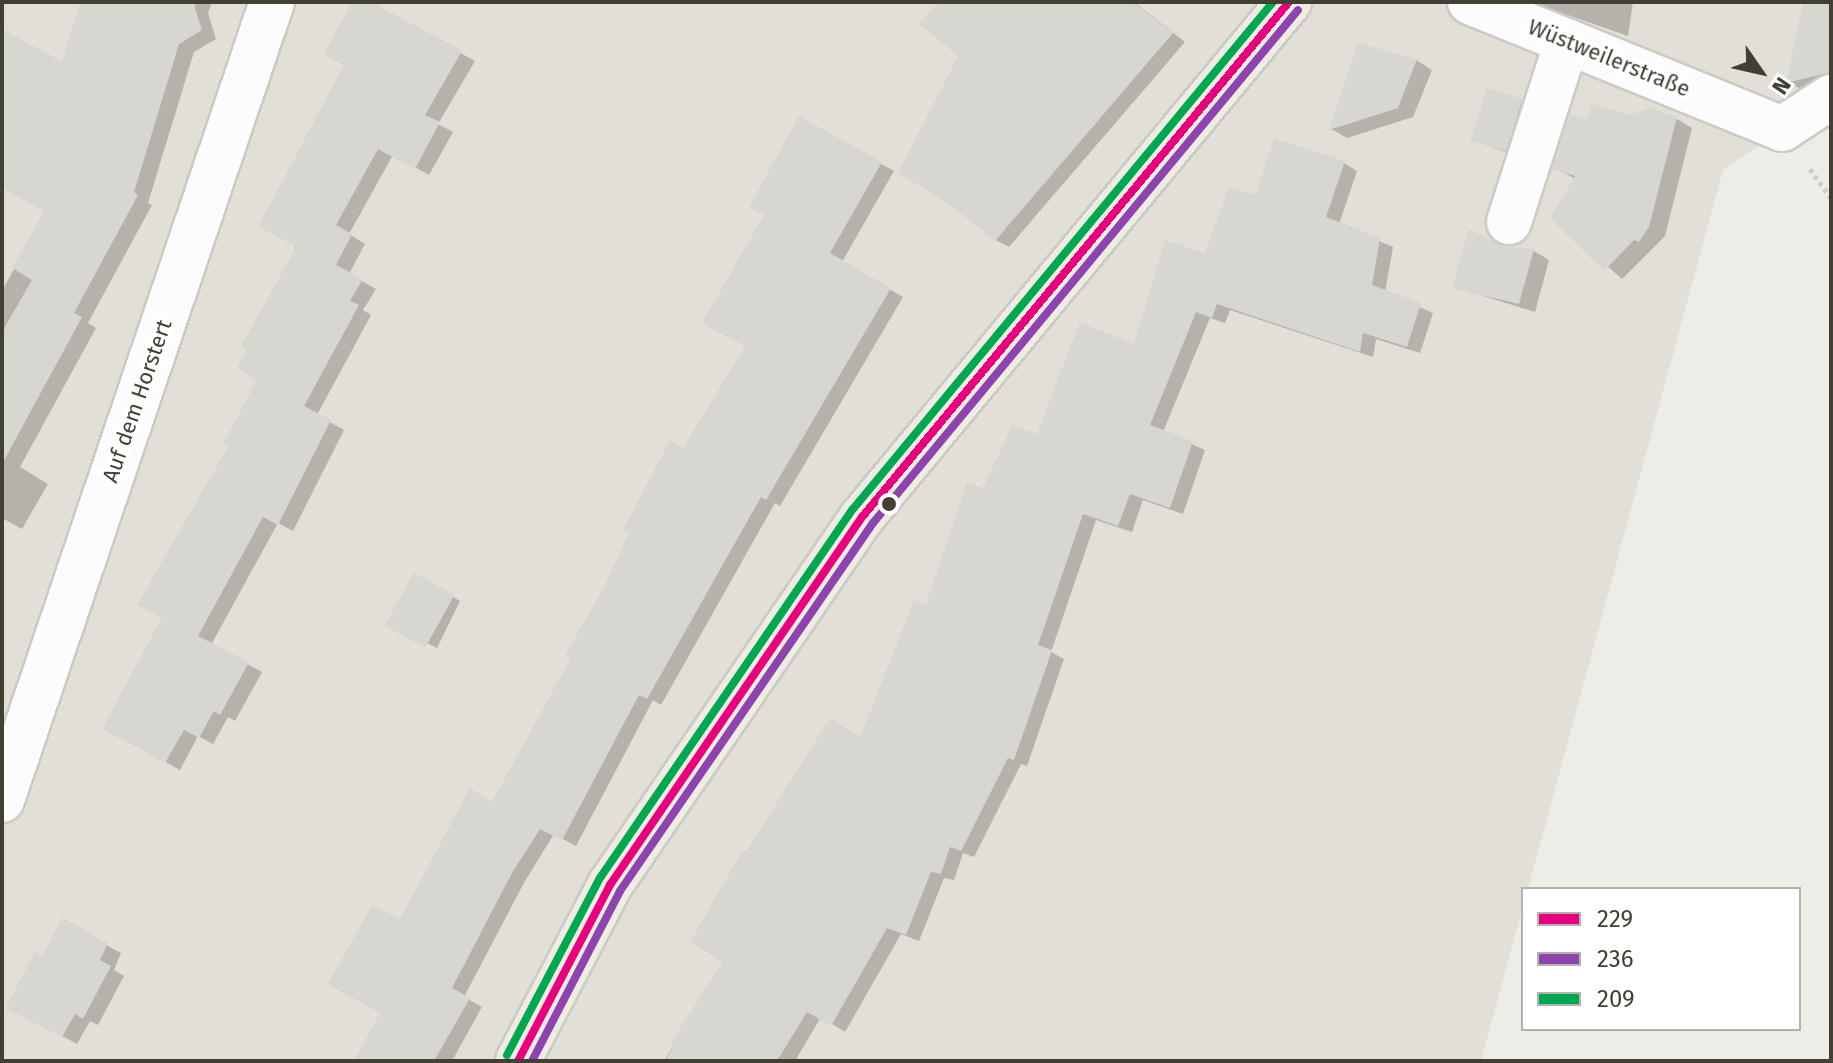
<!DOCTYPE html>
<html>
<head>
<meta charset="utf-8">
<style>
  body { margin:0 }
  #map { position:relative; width:1833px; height:1063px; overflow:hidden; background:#edede8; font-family:"Fira Sans",sans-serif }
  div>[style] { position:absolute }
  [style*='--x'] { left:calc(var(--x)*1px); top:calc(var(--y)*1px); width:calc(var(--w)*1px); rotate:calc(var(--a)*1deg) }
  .residential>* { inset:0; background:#e1dfd6 }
  .shadow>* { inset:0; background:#0003 }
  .building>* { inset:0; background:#d7d6d1; transform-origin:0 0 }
  .path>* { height:5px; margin-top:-2.5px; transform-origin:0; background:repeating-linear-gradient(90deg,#cccbc6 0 4px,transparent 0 8px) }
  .roads { filter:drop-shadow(2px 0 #cbcbc6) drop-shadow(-2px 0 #cbcbc6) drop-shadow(0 2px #cbcbc6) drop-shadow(0 -2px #cbcbc6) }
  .minor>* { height:44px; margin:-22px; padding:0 22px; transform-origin:22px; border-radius:22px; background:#fcfcfc }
  .major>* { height:44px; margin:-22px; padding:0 22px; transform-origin:22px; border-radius:22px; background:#efede3 }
  .bus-1>* { height:8px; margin:-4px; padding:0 4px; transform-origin:4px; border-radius:4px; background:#e5007d }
  .bus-2>* { height:8px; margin:-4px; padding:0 4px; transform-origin:4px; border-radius:4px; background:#8e44ad }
  .bus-3>* { height:8px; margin:-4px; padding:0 4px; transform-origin:4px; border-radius:4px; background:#00a651 }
  .dots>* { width:22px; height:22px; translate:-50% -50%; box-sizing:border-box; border:4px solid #fff; border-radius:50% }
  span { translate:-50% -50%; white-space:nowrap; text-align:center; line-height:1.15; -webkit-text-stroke:8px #fff; paint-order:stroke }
  .street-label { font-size:22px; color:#423f35 }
  .frame { position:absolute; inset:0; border:4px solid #423f35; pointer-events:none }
  .legend { position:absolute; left:1521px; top:887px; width:280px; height:144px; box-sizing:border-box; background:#fff; border:2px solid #b3b2ae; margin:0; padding:10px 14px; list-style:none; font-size:24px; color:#423f35 }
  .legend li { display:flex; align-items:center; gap:16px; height:40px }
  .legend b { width:40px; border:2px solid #b3b2ae }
  .north { position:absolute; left:1721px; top:32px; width:80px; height:80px; -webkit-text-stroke:6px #fff; paint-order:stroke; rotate:124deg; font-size:22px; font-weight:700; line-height:32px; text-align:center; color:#423f35 }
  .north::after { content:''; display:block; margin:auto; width:28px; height:36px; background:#423f35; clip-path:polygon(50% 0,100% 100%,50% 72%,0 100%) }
</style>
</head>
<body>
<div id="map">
  <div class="residential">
    <i style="clip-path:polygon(2px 2px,1831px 2px,1831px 97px,1723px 170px,1528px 889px,1523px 889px,1523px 906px,1481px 1061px,2px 1061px)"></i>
  </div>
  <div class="shadow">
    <i style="clip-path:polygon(82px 2px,192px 2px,192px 13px,196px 2px,212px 2px,208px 13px,216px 39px,194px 52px,148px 203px,152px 205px,88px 323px,96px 328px,20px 467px,48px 484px,22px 529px,2px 518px,2px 291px,46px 210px,2px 114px,2px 31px,63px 64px)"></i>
    <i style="clip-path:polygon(354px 2px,367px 2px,475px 61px,438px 124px,453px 132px,429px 175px,393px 155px,349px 234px,365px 244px,349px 274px,376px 289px,363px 310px,371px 315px,317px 415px,344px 430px,293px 531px,278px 523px,211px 645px,262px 672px,235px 721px,228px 717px,213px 744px,198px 736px,180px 770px,105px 728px,164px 617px,259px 379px,346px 64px)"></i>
    <i style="clip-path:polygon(942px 2px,1134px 2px,1185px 42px,1009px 247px,996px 240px,960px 56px)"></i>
    <i style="clip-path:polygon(1535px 2px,1633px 2px,1628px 36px,1545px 7px)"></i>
    <i style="clip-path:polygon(1805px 2px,1831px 2px,1831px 91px,1811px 95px,1788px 82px)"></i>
    <i style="clip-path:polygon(1416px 60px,1432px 70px,1413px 117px,1347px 138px,1331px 129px)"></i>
    <i style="clip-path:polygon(1521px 101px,1529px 105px,1513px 155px,1470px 139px)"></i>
    <i style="clip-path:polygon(1631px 117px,1677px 119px,1692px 128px,1665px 236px,1622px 279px,1552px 217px,1576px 179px,1555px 168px,1589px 122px)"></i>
    <i style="clip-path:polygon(799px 118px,894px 171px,842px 262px,903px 297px,780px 506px,775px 503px,661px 705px,653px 700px,576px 846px,554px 834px,525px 881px,464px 997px,482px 1007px,452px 1061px,356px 1061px,382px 1012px,400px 922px,493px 805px,684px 450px,747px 345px,767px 215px)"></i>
    <i style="clip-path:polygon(1344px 163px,1357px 171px,1339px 224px,1393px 247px,1385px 292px,1433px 313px,1420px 353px,1376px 339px,1373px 357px,1230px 310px,1225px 323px,1210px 318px,1163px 432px,1205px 450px,1183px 514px,1143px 500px,1132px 532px,1096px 520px,1051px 652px,1064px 659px,1027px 766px,1021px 764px,974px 857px,963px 853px,954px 880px,944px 878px,919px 941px,901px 934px,845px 1032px,821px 1017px,795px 1061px,664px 1061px,726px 961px,747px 854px,861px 739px,984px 490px,1135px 347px,1257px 197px)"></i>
    <i style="clip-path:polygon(1502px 248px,1534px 251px,1549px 260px,1535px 312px,1455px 287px)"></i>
    <i style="clip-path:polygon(415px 575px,460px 601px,437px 648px,397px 628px)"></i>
    <i style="clip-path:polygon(62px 921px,121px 953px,114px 970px,124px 976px,98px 1025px,90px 1021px,77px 1044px,23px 1015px)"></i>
  </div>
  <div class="building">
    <i style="clip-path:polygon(80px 2px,193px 2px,202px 30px,179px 44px,134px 192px,138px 195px,74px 313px,82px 317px,2px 464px,2px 332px,32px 280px,12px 268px,44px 211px,2px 188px,2px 29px,62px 61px)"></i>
    <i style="clip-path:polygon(352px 2px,372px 2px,462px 51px,425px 115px,440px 122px,415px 169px,378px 149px,336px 225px,352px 234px,336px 265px,363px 279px,350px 301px,359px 305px,304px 406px,331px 420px,278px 525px,263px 517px,198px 636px,249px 662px,220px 715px,214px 711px,199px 738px,184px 730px,165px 763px,102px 729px,162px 617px,137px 605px,228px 447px,223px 444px,257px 380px,237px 368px,247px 349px,241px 346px,297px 246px,258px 227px,344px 65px,324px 54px)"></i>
    <i style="clip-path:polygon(939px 2px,1133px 2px,1173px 33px,995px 241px,948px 203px,898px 173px,958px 56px,919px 24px)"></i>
    <i style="clip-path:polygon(1803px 2px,1831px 2px,1831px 72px,1786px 83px)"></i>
    <i style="clip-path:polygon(1358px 43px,1417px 59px,1398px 108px,1329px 130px)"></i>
    <i style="left:1487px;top:88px;width:37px;height:55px;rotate:17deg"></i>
    <i style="clip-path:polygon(1592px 104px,1631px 115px,1650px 108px,1677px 117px,1649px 227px,1639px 242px,1634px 240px,1604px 271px,1550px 218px,1575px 176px,1552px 169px,1570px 114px,1587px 119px)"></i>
    <i style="clip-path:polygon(799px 116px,882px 162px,830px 253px,891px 288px,766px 500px,761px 497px,647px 699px,639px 695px,562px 840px,540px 829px,512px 873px,452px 988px,470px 998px,434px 1061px,354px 1061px,380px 1013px,328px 984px,372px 905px,400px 919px,470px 788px,492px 802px,571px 658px,565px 655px,603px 589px,629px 533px,623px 530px,670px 440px,683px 448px,745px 346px,702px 323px,764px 215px,749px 207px)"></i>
    <i style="clip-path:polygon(1274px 138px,1345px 161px,1326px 217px,1380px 238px,1372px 285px,1421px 303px,1407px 347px,1363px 333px,1360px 352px,1217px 304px,1212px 318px,1196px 312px,1150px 425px,1193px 441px,1170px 508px,1130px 494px,1118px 526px,1083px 514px,1038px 645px,1052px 650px,1014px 760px,1008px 758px,961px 851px,950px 847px,941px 874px,931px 872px,906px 935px,887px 928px,831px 1026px,807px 1012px,777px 1061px,665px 1061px,675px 1044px,671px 1042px,723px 962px,690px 942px,743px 850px,746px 852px,830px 718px,860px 737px,914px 600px,926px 604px,967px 482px,983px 488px,1012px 425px,1037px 434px,1080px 322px,1134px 344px,1165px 240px,1205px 253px,1229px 187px,1256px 195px)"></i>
    <i style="clip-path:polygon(1469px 229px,1502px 246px,1534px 249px,1519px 304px,1452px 288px)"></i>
    <i style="left:414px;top:573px;width:46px;height:60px;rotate:29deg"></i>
    <i style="clip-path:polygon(62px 918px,108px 943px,100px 960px,111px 966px,83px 1019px,75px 1014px,62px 1037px,6px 1008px,35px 952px,42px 956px)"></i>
  </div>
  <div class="path">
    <i style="--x:1810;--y:169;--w:36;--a:54"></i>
  </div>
  <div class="roads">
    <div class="minor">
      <i style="--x:1470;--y:2;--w:337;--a:22.1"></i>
      <i style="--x:1782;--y:129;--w:59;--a:-33.1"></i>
      <i style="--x:1509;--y:222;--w:190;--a:-72.2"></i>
      <i style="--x:2;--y:800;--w:842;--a:-71.31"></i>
    </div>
    <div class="major">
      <i style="--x:518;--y:1061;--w:199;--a:-62.4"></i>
      <i style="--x:610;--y:885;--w:447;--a:-55.6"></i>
      <i style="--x:863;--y:516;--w:668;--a:-50.35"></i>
    </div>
  </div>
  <div class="bus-1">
    <i style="--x:518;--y:1061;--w:199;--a:-62.4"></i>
    <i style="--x:610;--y:885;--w:447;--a:-55.6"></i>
    <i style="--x:863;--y:516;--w:668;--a:-50.35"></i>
  </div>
  <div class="bus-2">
    <i style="--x:532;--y:1061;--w:191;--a:-62.6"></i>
    <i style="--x:620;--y:891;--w:447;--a:-55.5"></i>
    <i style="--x:873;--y:523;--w:666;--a:-50.36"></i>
  </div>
  <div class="bus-3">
    <i style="--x:507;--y:1055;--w:200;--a:-62.3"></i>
    <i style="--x:600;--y:878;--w:447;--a:-55.6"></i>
    <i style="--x:853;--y:509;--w:658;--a:-50.36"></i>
  </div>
  <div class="dots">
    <i style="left:889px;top:504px;background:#423f35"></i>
  </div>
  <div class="street-label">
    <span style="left:1609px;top:58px;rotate:22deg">Wüstweilerstraße</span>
    <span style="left:137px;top:401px;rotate:-71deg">Auf dem Horstert</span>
  </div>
  <div class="frame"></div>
  <ul class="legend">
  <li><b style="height:10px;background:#e5007d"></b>229</li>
  <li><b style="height:10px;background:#8e44ad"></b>236</li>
  <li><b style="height:10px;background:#00a651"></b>209</li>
  </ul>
  <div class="north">N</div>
</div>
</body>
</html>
